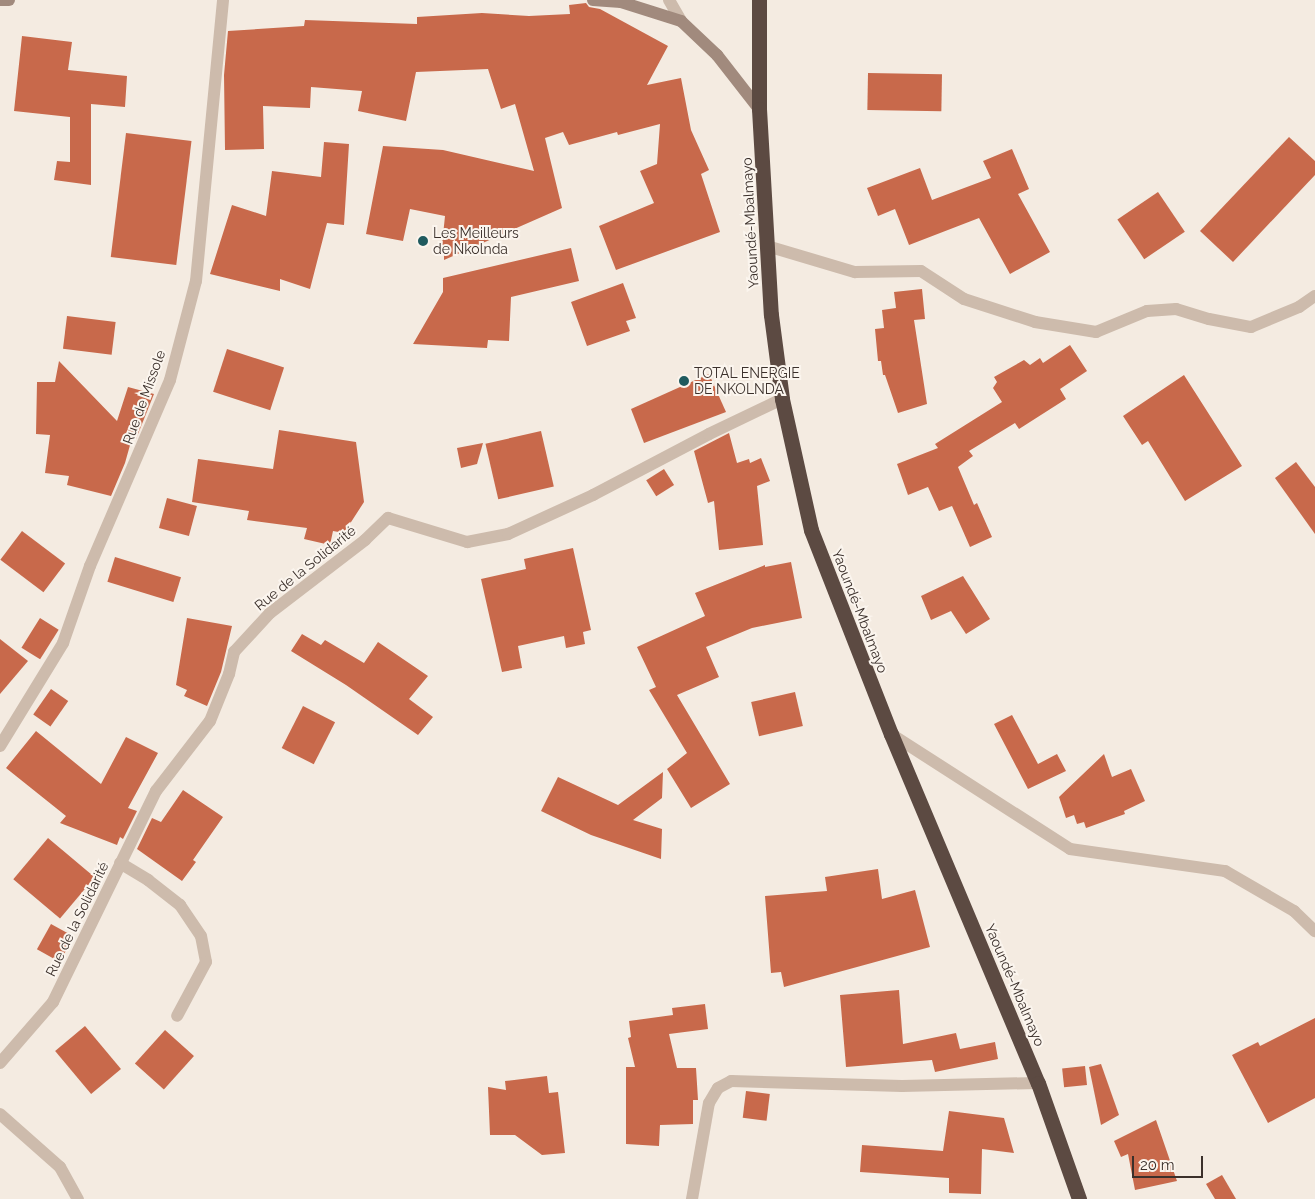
<!DOCTYPE html>
<html>
<head>
<meta charset="utf-8">
<style>
  body { margin:0 }
  #map { position:relative; width:1315px; height:1199px; overflow:hidden; background:#f4ebe1; font-family:Raleway,sans-serif }
  div>[style] { position:absolute }
  [style*='--x'] { left:calc(var(--x)*1px); top:calc(var(--y)*1px); width:calc(var(--w)*1px); rotate:calc(var(--a)*1deg) }
  .building>* { inset:0; background:#c8694b; transform-origin:0 0 }
  .street>* { height:12px; margin:-6px; padding:0 6px; transform-origin:6px; border-radius:6px; background:#cdbbac }
  .secondary>* { height:12px; margin:-6px; padding:0 6px; transform-origin:6px; border-radius:6px; background:#a18a7d }
  .highway>* { height:15px; margin:-7.5px; padding:0 7.5px; transform-origin:7.5px; border-radius:7.5px; background:#5c4a42 }
  .dots>* { width:14px; height:14px; translate:-50% -50%; box-sizing:border-box; border:2px solid #fbf5ee; border-radius:50% }
  span { translate:-50% -50%; white-space:nowrap; text-align:center; line-height:1.15; -webkit-text-stroke:4px #fbf5ee; paint-order:stroke }
  .street-label { font-size:14px; color:#3b302b }
  .poi-label { font-size:14px; color:#3b302b }
  .left { translate:0 -50%; text-align:left }
  .scale { position:absolute; left:1132px; top:1156px; width:71px; height:22px; box-sizing:border-box; border:2px solid #3b302b; border-top:0; padding-left:6px; font-size:15px; line-height:18px; white-space:nowrap; color:#3b302b; -webkit-text-stroke:4px #fbf5ee; paint-order:stroke }
</style>
</head>
<body>
<div id="map">
  <div class="building">
    <i style="clip-path:polygon(586px 3px,589px 7px,600px 9px,668px 46px,647px 85px,681px 78px,691px 130px,709px 170px,701px 174px,720px 232px,616px 270px,599px 226px,654px 203px,640px 171px,657px 164px,660px 124px,618px 135px,617px 132px,569px 145px,563px 132px,545px 138px,562px 208px,444px 260px,444px 245px,442px 245px,445px 216px,410px 209px,403px 241px,366px 234px,383px 146px,443px 150px,534px 171px,515px 104px,501px 109px,488px 69px,416px 72px,406px 121px,358px 111px,362px 91px,311px 87px,310px 108px,263px 106px,264px 149px,225px 150px,224px 75px,228px 31px,304px 26px,305px 20px,417px 24px,417px 17px,482px 13px,529px 16px,570px 14px,569px 5px)"></i>
    <i style="clip-path:polygon(22px 36px,72px 42px,68px 70px,127px 76px,125px 107px,91px 104px,91px 185px,54px 180px,57px 161px,70px 162px,70px 117px,14px 111px)"></i>
    <i style="left:868px;top:73px;width:74px;height:37px;rotate:1deg"></i>
    <i style="left:126px;top:133px;width:66px;height:125px;rotate:7deg"></i>
    <i style="clip-path:polygon(1289px 137px,1315px 161px,1315px 175px,1233px 262px,1200px 231px)"></i>
    <i style="clip-path:polygon(324px 142px,349px 144px,344px 225px,327px 223px,310px 289px,280px 279px,280px 291px,210px 274px,232px 205px,266px 216px,272px 171px,321px 177px)"></i>
    <i style="clip-path:polygon(1012px 149px,1029px 189px,1018px 194px,1050px 252px,1010px 274px,979px 218px,909px 245px,895px 209px,878px 216px,867px 188px,920px 168px,932px 200px,991px 178px,983px 161px)"></i>
    <i style="left:1158px;top:192px;width:48px;height:49px;rotate:56deg"></i>
    <i style="clip-path:polygon(571px 248px,579px 281px,511px 297px,509px 341px,488px 340px,487px 348px,413px 344px,443px 292px,443px 278px)"></i>
    <i style="clip-path:polygon(623px 283px,636px 318px,626px 321px,630px 331px,587px 346px,571px 302px)"></i>
    <i style="clip-path:polygon(922px 289px,925px 319px,914px 320px,927px 404px,898px 413px,885px 375px,883px 375px,881px 361px,878px 361px,875px 329px,884px 328px,882px 310px,896px 308px,894px 292px)"></i>
    <i style="left:67px;top:316px;width:49px;height:33px;rotate:7deg"></i>
    <i style="clip-path:polygon(1070px 345px,1087px 371px,1060px 389px,1066px 399px,1019px 429px,1015px 423px,969px 451px,973px 456px,958px 467px,974px 505px,977px 503px,992px 537px,970px 547px,952px 506px,939px 511px,928px 487px,908px 495px,897px 464px,938px 448px,935px 444px,1002px 402px,993px 388px,997px 382px,994px 377px,1024px 360px,1030px 365px,1040px 358px,1043px 363px)"></i>
    <i style="left:227px;top:349px;width:60px;height:45px;rotate:18deg"></i>
    <i style="clip-path:polygon(59px 361px,117px 421px,128px 387px,154px 394px,136px 439px,132px 438px,125px 463px,111px 496px,67px 485px,69px 476px,45px 473px,50px 435px,36px 434px,37px 382px,55px 382px)"></i>
    <i style="clip-path:polygon(709px 374px,726px 412px,644px 443px,631px 409px)"></i>
    <i style="clip-path:polygon(1184px 375px,1242px 466px,1185px 501px,1148px 441px,1142px 445px,1123px 416px)"></i>
    <i style="clip-path:polygon(279px 430px,356px 442px,364px 502px,344px 533px,333px 531px,330px 545px,304px 539px,307px 528px,247px 520px,249px 511px,192px 502px,198px 459px,273px 469px)"></i>
    <i style="left:541px;top:431px;width:57px;height:57px;rotate:77deg"></i>
    <i style="clip-path:polygon(729px 433px,737px 463px,749px 459px,750px 463px,761px 458px,770px 481px,757px 486px,763px 545px,719px 550px,714px 501px,708px 503px,694px 451px)"></i>
    <i style="clip-path:polygon(483px 443px,477px 464px,461px 468px,457px 448px)"></i>
    <i style="clip-path:polygon(1296px 462px,1315px 487px,1315px 534px,1275px 478px)"></i>
    <i style="left:664px;top:469px;width:19px;height:21px;rotate:58deg"></i>
    <i style="left:167px;top:498px;width:31px;height:31px;rotate:15deg"></i>
    <i style="left:22px;top:531px;width:54px;height:36px;rotate:37deg"></i>
    <i style="clip-path:polygon(573px 548px,591px 630px,583px 632px,585px 644px,566px 648px,564px 636px,518px 646px,522px 668px,502px 672px,481px 579px,526px 569px,524px 559px)"></i>
    <i style="left:115px;top:557px;width:69px;height:26px;rotate:17deg"></i>
    <i style="clip-path:polygon(791px 562px,802px 618px,752px 628px,706px 647px,719px 677px,677px 695px,730px 784px,691px 808px,667px 769px,687px 753px,649px 690px,656px 687px,637px 647px,705px 616px,695px 593px,765px 565px,765px 567px)"></i>
    <i style="clip-path:polygon(963px 576px,990px 619px,966px 634px,951px 611px,931px 620px,921px 596px)"></i>
    <i style="left:40px;top:618px;width:22px;height:35px;rotate:32deg"></i>
    <i style="clip-path:polygon(187px 618px,232px 626px,221px 672px,207px 706px,184px 696px,187px 690px,176px 685px)"></i>
    <i style="clip-path:polygon(302px 634px,321px 645px,325px 640px,364px 663px,378px 642px,428px 676px,409px 699px,433px 717px,418px 735px,346px 685px,291px 651px)"></i>
    <i style="clip-path:polygon(0 639px,28px 661px,0 694px)"></i>
    <i style="left:51px;top:689px;width:21px;height:31px;rotate:35deg"></i>
    <i style="left:795px;top:692px;width:35px;height:45px;rotate:77deg"></i>
    <i style="left:303px;top:706px;width:36px;height:47px;rotate:27deg"></i>
    <i style="clip-path:polygon(1012px 715px,1038px 764px,1057px 754px,1066px 771px,1028px 789px,994px 724px)"></i>
    <i style="clip-path:polygon(36px 731px,101px 784px,126px 737px,158px 753px,128px 808px,137px 811px,123px 839px,120px 837px,117px 845px,60px 823px,66px 816px,6px 768px)"></i>
    <i style="clip-path:polygon(1104px 754px,1112px 777px,1131px 769px,1145px 801px,1124px 811px,1125px 814px,1086px 828px,1084px 822px,1077px 824px,1074px 815px,1066px 818px,1059px 797px)"></i>
    <i style="clip-path:polygon(663px 772px,662px 798px,633px 820px,662px 829px,661px 859px,591px 835px,541px 811px,558px 777px,618px 805px)"></i>
    <i style="clip-path:polygon(183px 790px,223px 817px,193px 860px,196px 862px,182px 881px,137px 849px,152px 818px,161px 822px)"></i>
    <i style="left:48px;top:838px;width:61px;height:54px;rotate:40deg"></i>
    <i style="clip-path:polygon(878px 869px,882px 899px,915px 890px,930px 947px,784px 987px,781px 972px,771px 973px,765px 896px,827px 891px,825px 877px)"></i>
    <i style="left:51px;top:924px;width:26px;height:29px;rotate:29deg"></i>
    <i style="clip-path:polygon(899px 990px,903px 1044px,956px 1033px,960px 1049px,995px 1042px,998px 1059px,935px 1072px,932px 1060px,846px 1067px,840px 995px)"></i>
    <i style="clip-path:polygon(705px 1004px,708px 1029px,669px 1034px,677px 1068px,696px 1068px,698px 1100px,693px 1100px,693px 1124px,660px 1125px,659px 1146px,626px 1144px,626px 1067px,635px 1067px,628px 1038px,631px 1037px,629px 1021px,673px 1015px,672px 1008px)"></i>
    <i style="clip-path:polygon(1315px 1018px,1315px 1098px,1268px 1123px,1232px 1055px,1258px 1042px,1260px 1046px)"></i>
    <i style="left:85px;top:1026px;width:56px;height:39px;rotate:50deg"></i>
    <i style="left:165px;top:1030px;width:39px;height:45px;rotate:42deg"></i>
    <i style="clip-path:polygon(1101px 1064px,1119px 1115px,1101px 1125px,1089px 1067px)"></i>
    <i style="left:1085px;top:1066px;width:19px;height:23px;rotate:84deg"></i>
    <i style="clip-path:polygon(547px 1076px,549px 1093px,558px 1092px,565px 1153px,542px 1155px,515px 1135px,490px 1135px,488px 1087px,506px 1090px,505px 1081px)"></i>
    <i style="left:746px;top:1091px;width:24px;height:27px;rotate:7deg"></i>
    <i style="clip-path:polygon(949px 1111px,1004px 1118px,1014px 1153px,982px 1149px,981px 1194px,949px 1193px,949px 1178px,860px 1172px,862px 1145px,943px 1151px)"></i>
    <i style="clip-path:polygon(1156px 1120px,1177px 1181px,1135px 1190px,1128px 1154px,1121px 1157px,1114px 1141px)"></i>
    <i style="clip-path:polygon(1222px 1175px,1236px 1199px,1215px 1199px,1206px 1184px)"></i>
  </div>
  <div class="street">
    <i style="--x:669;--y:0;--w:24;--a:60"></i>
    <i style="--x:767;--y:246;--w:92;--a:16.5"></i>
    <i style="--x:855;--y:272;--w:66;--a:-0.9"></i>
    <i style="--x:921;--y:271;--w:51;--a:33.1"></i>
    <i style="--x:964;--y:299;--w:75;--a:17.9"></i>
    <i style="--x:1035;--y:322;--w:62;--a:9.3"></i>
    <i style="--x:1096;--y:332;--w:55;--a:-22.4"></i>
    <i style="--x:1147;--y:311;--w:29;--a:-4"></i>
    <i style="--x:1176;--y:309;--w:34;--a:17"></i>
    <i style="--x:1209;--y:319;--w:43;--a:10.8"></i>
    <i style="--x:1251;--y:327;--w:52;--a:-22.6"></i>
    <i style="--x:1299;--y:307;--w:19;--a:-35"></i>
    <i style="--x:891;--y:734;--w:213;--a:32.7"></i>
    <i style="--x:1070;--y:849;--w:157;--a:8.1"></i>
    <i style="--x:1225;--y:871;--w:80;--a:30.1"></i>
    <i style="--x:1294;--y:911;--w:29;--a:44"></i>
    <i style="--x:0;--y:746;--w:121;--a:-58.5"></i>
    <i style="--x:63;--y:643;--w:82;--a:-70.7"></i>
    <i style="--x:90;--y:566;--w:202;--a:-66.7"></i>
    <i style="--x:170;--y:380;--w:102;--a:-75.3"></i>
    <i style="--x:196;--y:281;--w:282;--a:-84.5"></i>
    <i style="--x:120;--y:863;--w:33;--a:31"></i>
    <i style="--x:148;--y:880;--w:41;--a:38"></i>
    <i style="--x:180;--y:905;--w:37;--a:56"></i>
    <i style="--x:201;--y:936;--w:26;--a:79"></i>
    <i style="--x:206;--y:962;--w:61;--a:118.2"></i>
    <i style="--x:0;--y:1063;--w:81;--a:-49"></i>
    <i style="--x:53;--y:1002;--w:235;--a:-64"></i>
    <i style="--x:156;--y:791;--w:88;--a:-52.4"></i>
    <i style="--x:210;--y:721;--w:51;--a:-68"></i>
    <i style="--x:229;--y:674;--w:23;--a:-77"></i>
    <i style="--x:234;--y:652;--w:53;--a:-47.3"></i>
    <i style="--x:270;--y:613;--w:120;--a:-37.5"></i>
    <i style="--x:365;--y:540;--w:32;--a:-44"></i>
    <i style="--x:388;--y:518;--w:83;--a:16.9"></i>
    <i style="--x:467;--y:542;--w:42;--a:-11"></i>
    <i style="--x:508;--y:534;--w:94;--a:-24.6"></i>
    <i style="--x:593;--y:495;--w:131;--a:-27.7"></i>
    <i style="--x:709;--y:434;--w:81;--a:-25.6"></i>
    <i style="--x:0;--y:1114;--w:80;--a:41.5"></i>
    <i style="--x:60;--y:1167;--w:37;--a:61"></i>
    <i style="--x:692;--y:1199;--w:97;--a:-80"></i>
    <i style="--x:709;--y:1103;--w:17;--a:-59"></i>
    <i style="--x:718;--y:1088;--w:15;--a:-28"></i>
    <i style="--x:731;--y:1081;--w:171;--a:1.7"></i>
    <i style="--x:902;--y:1086;--w:136;--a:-1.3"></i>
  </div>
  <div class="secondary">
    <i style="--x:0;--y:0;--w:9;--a:0"></i>
    <i style="--x:593;--y:0;--w:28;--a:4"></i>
    <i style="--x:621;--y:2;--w:63;--a:17.6"></i>
    <i style="--x:681;--y:21;--w:50;--a:43.4"></i>
    <i style="--x:717;--y:55;--w:68;--a:52.1"></i>
  </div>
  <div class="highway">
    <i style="--x:759;--y:0;--w:109;--a:90"></i>
    <i style="--x:759;--y:109;--w:206;--a:86.7"></i>
    <i style="--x:771;--y:315;--w:85;--a:82.5"></i>
    <i style="--x:782;--y:399;--w:134;--a:77.5"></i>
    <i style="--x:811;--y:530;--w:219;--a:68.6"></i>
    <i style="--x:891;--y:734;--w:379;--a:67.2"></i>
    <i style="--x:1038;--y:1083;--w:123;--a:70.5"></i>
  </div>
  <div class="dots">
    <i style="left:423px;top:241px;background:#1f5a5e"></i>
    <i style="left:684px;top:381px;background:#1f5a5e"></i>
  </div>
  <div class="street-label">
    <span style="left:750px;top:223px;rotate:-93deg">Yaoundé-Mbalmayo</span>
    <span style="left:144px;top:397px;rotate:-70deg">Rue de Missole</span>
    <span style="left:305px;top:568px;rotate:-39deg">Rue de la Solidarité</span>
    <span style="left:860px;top:611px;rotate:69deg">Yaoundé-Mbalmayo</span>
    <span style="left:77px;top:919px;rotate:-64deg">Rue de la Solidarité</span>
    <span style="left:1015px;top:985px;rotate:67deg">Yaoundé-Mbalmayo</span>
  </div>
  <div class="poi-label">
    <span class="left" style="left:433px;top:241px">Les Meilleurs<br>de Nkolnda</span>
    <span class="left" style="left:694px;top:381px">TOTAL ENERGIE<br>DE NKOLNDA</span>
  </div>
  <div class="scale">20 m</div>
</div>
</body>
</html>
